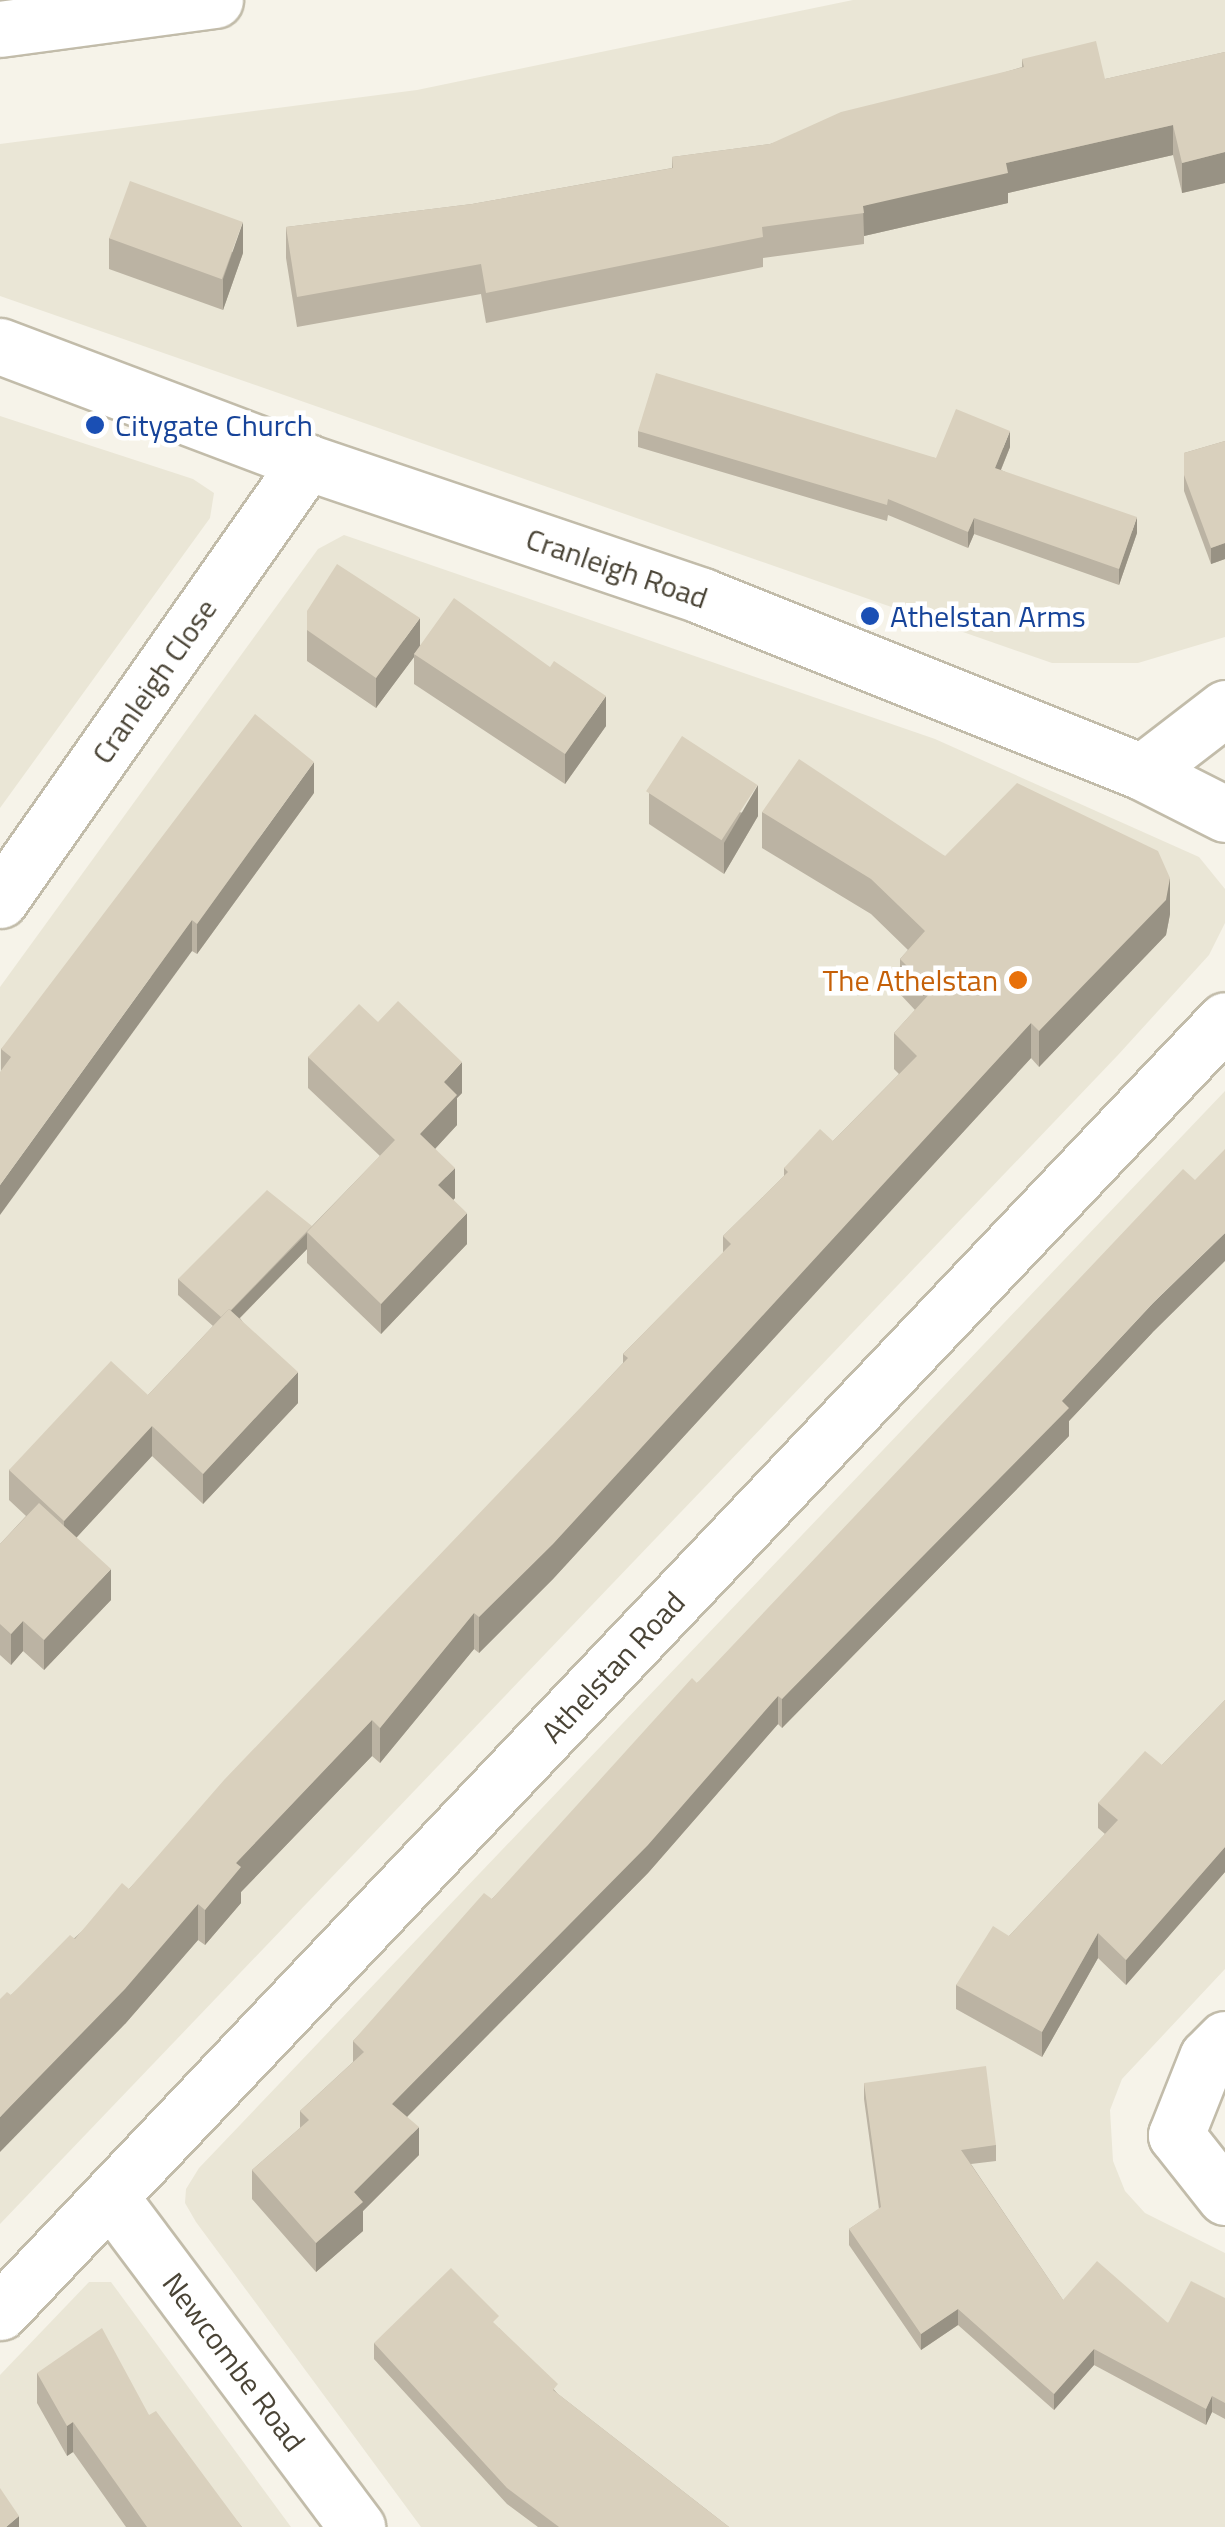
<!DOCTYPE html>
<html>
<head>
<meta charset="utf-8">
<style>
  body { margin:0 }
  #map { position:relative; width:1225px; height:2527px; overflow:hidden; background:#f6f3e9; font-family:"Titillium Web",sans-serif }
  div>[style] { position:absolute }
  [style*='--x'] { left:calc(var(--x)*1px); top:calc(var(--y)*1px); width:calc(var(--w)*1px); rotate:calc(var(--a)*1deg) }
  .residential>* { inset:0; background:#eae6d6 }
  .roads { filter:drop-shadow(2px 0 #c2bcaa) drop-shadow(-2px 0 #c2bcaa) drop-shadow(0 2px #c2bcaa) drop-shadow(0 -2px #c2bcaa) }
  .minor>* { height:55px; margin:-27.5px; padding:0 27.5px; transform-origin:27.5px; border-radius:27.5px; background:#fff }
  .wall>* { inset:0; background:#bbb3a3 }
  .shaded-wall>* { inset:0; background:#989284 }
  .building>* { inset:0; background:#d9d0bd; transform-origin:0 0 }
  .dots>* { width:28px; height:28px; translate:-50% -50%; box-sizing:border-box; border:5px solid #fff; border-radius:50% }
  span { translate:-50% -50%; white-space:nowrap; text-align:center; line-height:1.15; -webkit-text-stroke:9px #fff; paint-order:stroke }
  .transit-label { font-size:30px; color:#164399 }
  .left { translate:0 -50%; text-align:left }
  .street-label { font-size:30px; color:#4a4436 }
  .food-label { font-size:30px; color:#c56008 }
  .right { translate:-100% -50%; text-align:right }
</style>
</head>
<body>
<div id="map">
  <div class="residential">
    <i style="clip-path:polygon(853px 0,1225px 0,1225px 637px,1138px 663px,1052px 663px,0 296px,0 144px,417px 90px)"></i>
    <i style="clip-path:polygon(0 416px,193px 479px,214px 493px,210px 518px,0 808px)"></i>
    <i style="clip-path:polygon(344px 535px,935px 739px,1199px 857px,1225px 889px,1225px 923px,1209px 955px,1118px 1055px,0 2224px,0 987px,318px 549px)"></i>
    <i style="clip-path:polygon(1225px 1091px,1225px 1969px,1122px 2079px,1110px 2110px,1113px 2161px,1125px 2191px,1145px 2213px,1225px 2253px,1225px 2527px,421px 2527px,196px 2222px,185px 2203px,186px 2189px,199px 2168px)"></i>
    <i style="clip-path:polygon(89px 2282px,111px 2282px,291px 2527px,0 2527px,0 2375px)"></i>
  </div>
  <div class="roads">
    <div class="minor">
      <i style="--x:0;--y:29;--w:217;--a:-7.7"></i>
      <i style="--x:0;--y:346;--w:328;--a:20.7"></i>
      <i style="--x:307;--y:462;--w:417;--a:18.7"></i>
      <i style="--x:702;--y:596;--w:474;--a:21.8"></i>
      <i style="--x:1142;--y:772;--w:93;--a:26.8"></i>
      <i style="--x:1142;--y:772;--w:105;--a:-37.6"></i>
      <i style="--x:0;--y:900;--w:535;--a:-54.97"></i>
      <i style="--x:1225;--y:2039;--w:25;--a:135"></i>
      <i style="--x:1207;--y:2057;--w:84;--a:111.7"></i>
      <i style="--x:1176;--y:2135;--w:79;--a:51.7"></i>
      <i style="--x:111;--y:2198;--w:411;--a:53.2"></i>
      <i style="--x:0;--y:2312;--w:1780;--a:-46.52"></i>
    </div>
  </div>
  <div class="wall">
    <i style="clip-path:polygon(1225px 52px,1225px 183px,1182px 193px,1173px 155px,1008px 193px,1008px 203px,864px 236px,864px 244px,763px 258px,763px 267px,486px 323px,481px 294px,297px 327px,286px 258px,286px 227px,472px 204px,672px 168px,672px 157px,770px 144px,1022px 67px,1022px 59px,1105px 79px)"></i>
    <i style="clip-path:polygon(109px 238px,243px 253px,223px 310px,109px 269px)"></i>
    <i style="clip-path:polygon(638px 431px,936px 458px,1010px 447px,1001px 470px,1137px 533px,1119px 585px,974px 534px,968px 548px,888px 515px,887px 521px,638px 447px)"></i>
    <i style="clip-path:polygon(1225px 441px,1225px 559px,1211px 564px,1184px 491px,1184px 453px)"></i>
    <i style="clip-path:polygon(307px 611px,420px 645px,606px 726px,565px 784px,414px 684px,414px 657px,376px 708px,307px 661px)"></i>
    <i style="clip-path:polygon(314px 793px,197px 954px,192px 951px,1px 1071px,1px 1049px)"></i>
    <i style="clip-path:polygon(649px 793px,758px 816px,724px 874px,649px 824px)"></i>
    <i style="clip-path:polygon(762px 812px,945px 856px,1170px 914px,1166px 935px,1039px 1067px,1031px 1058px,553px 1579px,479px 1653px,474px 1649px,380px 1763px,372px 1756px,241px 1892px,241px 1903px,205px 1945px,198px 1940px,125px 2024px,11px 1995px,129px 1889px,623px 1363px,623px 1354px,723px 1253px,723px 1236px,784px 1176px,784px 1168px,833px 1141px,899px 1074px,894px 1069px,894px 1033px,915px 1010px,900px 994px,900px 959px,908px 950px,871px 914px,762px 848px)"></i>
    <i style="clip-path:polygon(378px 1022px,462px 1093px,457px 1098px,457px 1125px,435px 1149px,455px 1198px,453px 1200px,467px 1244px,381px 1334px,307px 1263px,307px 1249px,240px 1318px,298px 1403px,203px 1504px,152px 1456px,76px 1538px,111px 1600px,44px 1670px,23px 1651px,11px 1665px,0 1655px,0 1544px,26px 1516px,9px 1500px,9px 1470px,148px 1395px,213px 1326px,178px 1295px,178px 1279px,312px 1226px,380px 1156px,308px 1088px,308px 1057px)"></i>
    <i style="clip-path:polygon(1153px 1332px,1069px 1421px,1069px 1436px,782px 1728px,778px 1724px,648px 1873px,407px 2117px,419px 2155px,363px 2211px,363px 2231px,316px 2272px,252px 2199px,252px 2170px,300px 2128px,300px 2111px,353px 2062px,353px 2041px,492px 1899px,697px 1683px)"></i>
    <i style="clip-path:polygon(1225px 1700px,1225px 1872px,1126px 1985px,1098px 1958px,1042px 2057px,956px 2009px,956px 1985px,1009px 1936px,1105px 1834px,1098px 1828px,1098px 1803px,1162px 1765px)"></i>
    <i style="clip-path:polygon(864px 2083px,996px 2145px,996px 2161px,971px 2164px,1063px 2300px,1168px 2323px,1225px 2298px,1225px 2419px,1212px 2412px,1206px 2425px,1094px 2365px,1054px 2410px,958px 2325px,921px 2350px,849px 2245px,849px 2229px,879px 2209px,864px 2099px)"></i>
    <i style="clip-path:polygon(499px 2328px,558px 2394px,729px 2527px,538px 2527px,507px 2504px,374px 2359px,374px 2343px)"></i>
    <i style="clip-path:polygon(37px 2373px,149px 2415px,242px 2527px,126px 2527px,73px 2452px,67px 2456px,37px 2403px)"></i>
  </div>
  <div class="shaded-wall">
    <i style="clip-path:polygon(1173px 125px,1173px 155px,1008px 193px,1008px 203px,864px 236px,863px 206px,1006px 163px)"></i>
    <i style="clip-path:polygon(1225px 152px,1225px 183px,1182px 193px,1182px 163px)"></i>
    <i style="clip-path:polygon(243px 222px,243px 253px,223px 310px,223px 279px)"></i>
    <i style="clip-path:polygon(1010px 431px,1010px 447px,995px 484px,995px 468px)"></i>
    <i style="clip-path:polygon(1137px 517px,1137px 533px,1119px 585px,1119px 569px)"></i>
    <i style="clip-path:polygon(974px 518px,974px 534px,968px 548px,968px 532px)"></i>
    <i style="clip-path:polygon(1225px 543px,1225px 559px,1211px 564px,1211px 548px)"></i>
    <i style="clip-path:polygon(420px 618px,420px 648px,414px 654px,414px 657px,376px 708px,376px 678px)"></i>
    <i style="clip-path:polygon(606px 696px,606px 726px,565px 784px,565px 754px)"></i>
    <i style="clip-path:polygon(314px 762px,314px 793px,197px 954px,197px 924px)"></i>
    <i style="clip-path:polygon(758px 785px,758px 816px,724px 874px,724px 843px)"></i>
    <i style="clip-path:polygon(1170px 878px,1170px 914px,1166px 935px,1039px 1067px,1039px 1031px)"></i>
    <i style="clip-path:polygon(192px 920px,192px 951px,0 1215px,0 1185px)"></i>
    <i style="clip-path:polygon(1031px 1023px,1031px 1058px,553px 1579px,479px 1653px,479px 1617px)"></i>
    <i style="clip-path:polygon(462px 1062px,462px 1093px,457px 1098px,457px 1125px,420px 1165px,420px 1134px,444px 1082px)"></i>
    <i style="clip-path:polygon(455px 1168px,455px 1198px,438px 1216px,438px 1185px)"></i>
    <i style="clip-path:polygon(467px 1213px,467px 1244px,381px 1334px,381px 1304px)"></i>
    <i style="clip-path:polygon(307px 1233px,307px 1249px,223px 1335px,223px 1319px)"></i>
    <i style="clip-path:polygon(1225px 1233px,1225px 1261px,1153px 1332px,1069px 1421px,1069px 1436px,782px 1728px,782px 1699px,1153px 1303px)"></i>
    <i style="clip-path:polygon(298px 1372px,298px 1403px,203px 1504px,203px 1474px)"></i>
    <i style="clip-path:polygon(152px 1426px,152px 1456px,64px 1551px,64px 1521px)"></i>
    <i style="clip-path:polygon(111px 1569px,111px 1600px,44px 1670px,44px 1640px)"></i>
    <i style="clip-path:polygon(474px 1613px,474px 1649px,380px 1763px,380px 1728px)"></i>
    <i style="clip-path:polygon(23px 1621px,23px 1651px,11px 1665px,11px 1634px)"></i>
    <i style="clip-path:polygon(778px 1696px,778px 1724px,648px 1873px,392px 2132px,392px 2104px)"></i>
    <i style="clip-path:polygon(372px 1720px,372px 1756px,241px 1892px,241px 1903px,205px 1945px,205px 1910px,236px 1863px)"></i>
    <i style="clip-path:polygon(1225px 1847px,1225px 1872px,1126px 1985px,1126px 1960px)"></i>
    <i style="clip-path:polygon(198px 1904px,198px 1940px,125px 2024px,0 2152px,0 2117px)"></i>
    <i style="clip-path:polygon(1098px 1933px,1098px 1958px,1042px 2057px,1042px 2032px)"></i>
    <i style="clip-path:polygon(419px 2127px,419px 2155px,363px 2211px,363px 2231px,316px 2272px,316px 2243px,354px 2192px)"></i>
    <i style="clip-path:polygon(958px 2309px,958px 2325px,921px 2350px,921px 2334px)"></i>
    <i style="clip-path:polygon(1094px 2349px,1094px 2365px,1054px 2410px,1054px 2394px)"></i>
    <i style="clip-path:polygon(1212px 2396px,1212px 2412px,1206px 2425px,1206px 2409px)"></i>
    <i style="clip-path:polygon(73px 2422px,73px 2452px,67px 2456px,67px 2426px)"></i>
    <i style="clip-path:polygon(19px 2516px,19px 2527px,6px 2527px)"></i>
  </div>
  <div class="building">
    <i style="clip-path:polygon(1096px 41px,1105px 79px,1225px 52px,1225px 152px,1182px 163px,1173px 125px,1006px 163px,1008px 173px,863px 206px,864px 213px,762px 227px,763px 237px,486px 293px,481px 264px,297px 297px,286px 227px,472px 204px,673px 168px,672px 157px,770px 144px,841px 112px,1024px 67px,1022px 59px)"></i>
    <i style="left:130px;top:181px;width:120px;height:61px;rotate:20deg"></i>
    <i style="clip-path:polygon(656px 373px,936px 458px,956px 409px,1010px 431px,995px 468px,1137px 517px,1119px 569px,974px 518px,968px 532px,888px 499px,887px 505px,638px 431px)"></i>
    <i style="clip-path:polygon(1225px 441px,1225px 543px,1211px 548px,1184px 475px,1184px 453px)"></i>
    <i style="clip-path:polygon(337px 564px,420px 618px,376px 678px,307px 630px,307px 611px)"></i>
    <i style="clip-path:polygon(454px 598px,550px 667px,554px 661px,606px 696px,565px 754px,414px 654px)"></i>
    <i style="clip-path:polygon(255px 714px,314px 762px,197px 924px,192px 920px,0 1185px,0 1072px,11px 1057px,1px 1049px)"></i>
    <i style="left:682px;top:736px;width:90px;height:66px;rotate:33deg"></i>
    <i style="clip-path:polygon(799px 759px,945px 856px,1017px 783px,1158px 851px,1170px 878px,1166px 900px,1039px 1031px,1031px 1023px,553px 1544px,479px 1617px,474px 1613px,380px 1728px,372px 1720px,236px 1863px,241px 1867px,205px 1910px,198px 1904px,125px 1989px,0 2117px,0 1999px,7px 1992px,11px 1995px,70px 1935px,75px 1939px,122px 1883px,129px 1889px,224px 1780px,628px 1358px,623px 1354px,731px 1244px,723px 1236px,788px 1172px,784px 1168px,820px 1129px,833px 1141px,917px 1056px,894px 1033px,932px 991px,900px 959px,925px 931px,871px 879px,762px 812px)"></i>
    <i style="clip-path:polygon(398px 1001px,462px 1062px,444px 1082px,457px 1095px,420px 1134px,455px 1168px,438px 1185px,467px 1213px,381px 1304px,307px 1232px,395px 1140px,308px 1057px,359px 1004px,378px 1022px)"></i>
    <i style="clip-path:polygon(1225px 1149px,1225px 1233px,1153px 1303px,1062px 1401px,1069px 1408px,782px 1699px,778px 1696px,648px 1845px,392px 2104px,419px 2127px,354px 2192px,363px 2202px,316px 2243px,252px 2170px,309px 2120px,300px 2111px,364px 2052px,353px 2041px,484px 1893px,492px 1899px,692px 1678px,697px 1683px,1183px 1169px,1195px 1180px)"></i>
    <i style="clip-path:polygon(267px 1190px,312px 1226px,231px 1310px,229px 1309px,221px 1317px,178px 1279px)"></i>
    <i style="clip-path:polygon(229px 1309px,298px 1372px,203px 1474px,152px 1426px,64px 1521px,9px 1470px,111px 1361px,148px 1395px)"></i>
    <i style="clip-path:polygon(39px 1503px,111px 1569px,44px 1640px,23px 1621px,11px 1634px,0 1624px,0 1544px)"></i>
    <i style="clip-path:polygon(1225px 1700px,1225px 1847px,1126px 1960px,1098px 1933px,1042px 2032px,956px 1985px,993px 1926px,1009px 1936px,1118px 1820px,1098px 1803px,1145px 1751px,1162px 1765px)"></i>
    <i style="clip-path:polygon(986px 2066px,996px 2145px,961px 2150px,1063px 2300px,1097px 2261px,1168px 2323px,1191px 2281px,1225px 2298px,1225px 2403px,1212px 2396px,1206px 2409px,1094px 2349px,1054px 2394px,958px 2309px,921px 2334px,849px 2229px,881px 2207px,864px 2083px)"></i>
    <i style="clip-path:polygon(451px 2268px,499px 2316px,493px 2322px,558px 2384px,553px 2390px,729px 2527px,559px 2527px,507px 2488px,374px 2343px)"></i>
    <i style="clip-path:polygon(102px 2328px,149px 2415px,156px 2411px,242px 2527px,147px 2527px,73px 2422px,67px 2426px,37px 2373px)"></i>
    <i style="clip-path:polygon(0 2488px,19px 2516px,6px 2527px,0 2527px)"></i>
  </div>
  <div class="dots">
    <i style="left:95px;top:425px;background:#1a4fb4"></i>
    <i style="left:870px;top:616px;background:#1a4fb4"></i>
    <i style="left:1018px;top:980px;background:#e8710a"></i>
  </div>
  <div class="transit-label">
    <span class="left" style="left:115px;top:425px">Citygate Church</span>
    <span class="left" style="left:890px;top:616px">Athelstan Arms</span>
  </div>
  <div class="street-label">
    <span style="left:617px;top:568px;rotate:19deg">Cranleigh Road</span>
    <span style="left:154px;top:681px;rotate:-55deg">Cranleigh Close</span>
    <span style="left:613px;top:1667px;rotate:-47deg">Athelstan Road</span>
    <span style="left:234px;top:2362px;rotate:53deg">Newcombe Road</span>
  </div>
  <div class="food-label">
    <span class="right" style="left:998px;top:980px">The Athelstan</span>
  </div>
</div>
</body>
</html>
